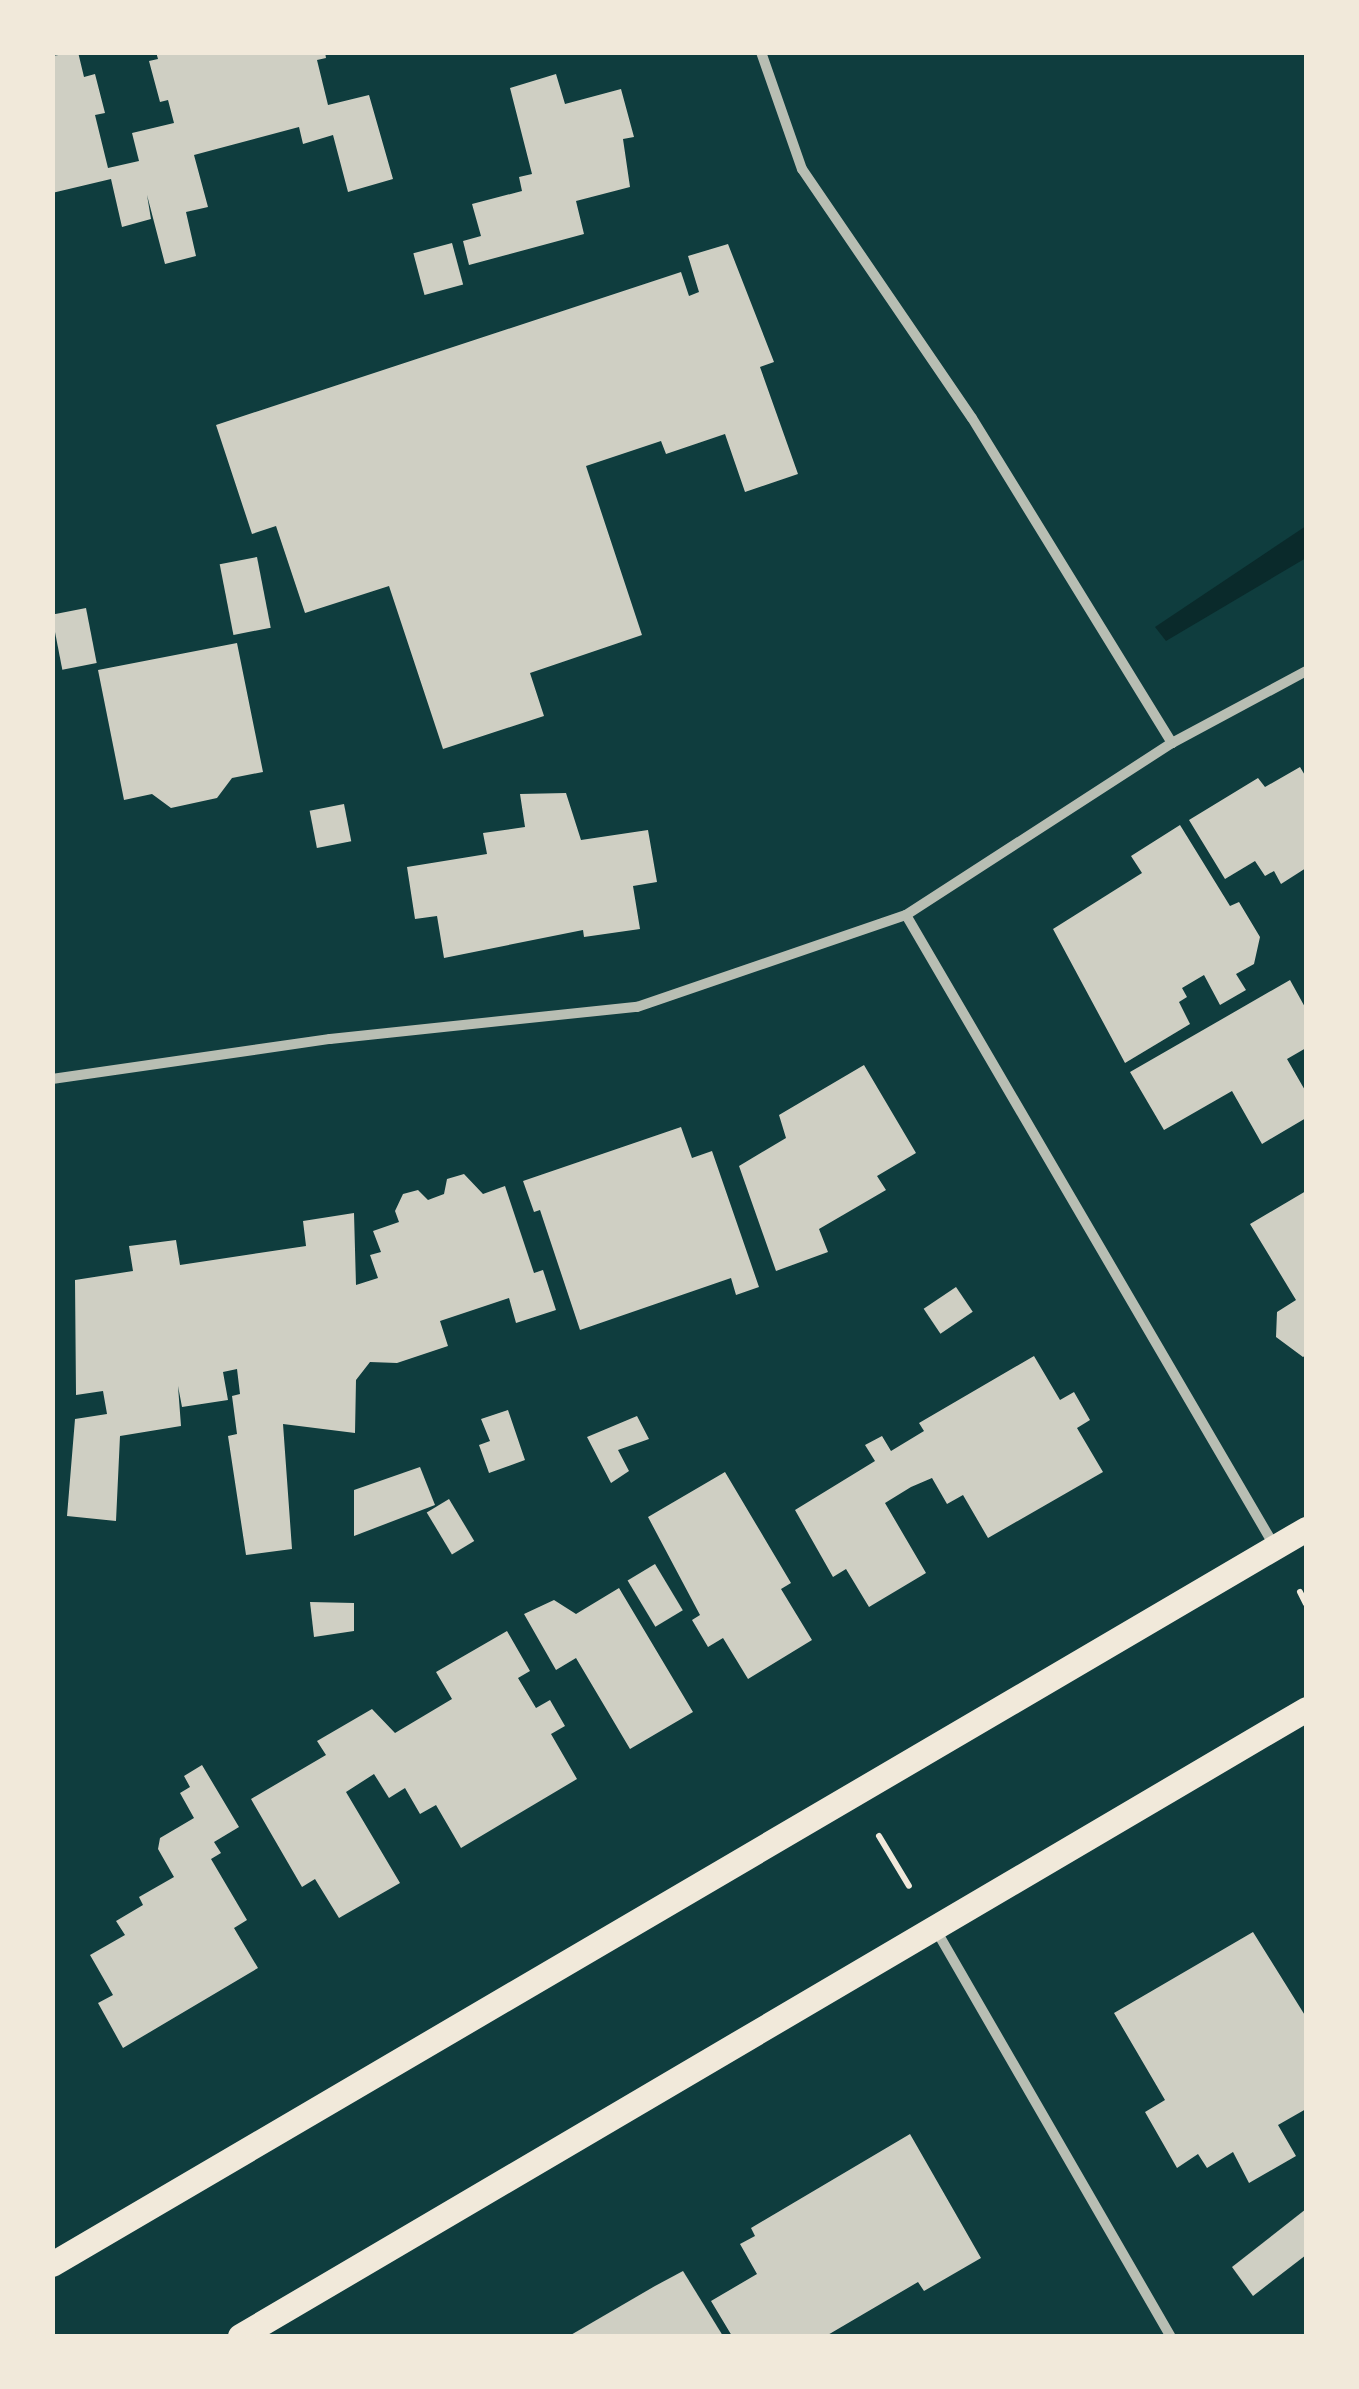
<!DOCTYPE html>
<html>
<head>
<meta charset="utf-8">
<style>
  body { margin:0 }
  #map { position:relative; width:1359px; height:2389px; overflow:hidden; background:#0f3d3e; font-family:"Public Sans",sans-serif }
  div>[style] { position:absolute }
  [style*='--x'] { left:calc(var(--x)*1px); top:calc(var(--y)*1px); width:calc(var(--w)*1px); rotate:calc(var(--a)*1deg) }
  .water>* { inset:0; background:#0a2a2b }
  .building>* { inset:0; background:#cfcfc3; transform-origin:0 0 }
  .path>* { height:6px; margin:-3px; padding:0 3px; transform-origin:3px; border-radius:3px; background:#f1e9da }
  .minor>* { height:10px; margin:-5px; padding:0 5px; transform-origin:5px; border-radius:5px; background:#b8beb3 }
  .primary>* { height:25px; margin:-12.5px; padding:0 12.5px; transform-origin:12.5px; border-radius:12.5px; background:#f1e9da }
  span { translate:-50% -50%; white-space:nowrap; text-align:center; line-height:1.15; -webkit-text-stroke:8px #f1e9da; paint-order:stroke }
  .frame { position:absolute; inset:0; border:55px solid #f1e9da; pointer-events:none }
</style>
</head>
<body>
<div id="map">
  <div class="water">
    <i style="clip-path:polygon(1306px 526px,1306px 558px,1166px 641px,1155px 627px)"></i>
  </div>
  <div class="building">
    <i style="clip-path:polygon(78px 52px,84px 77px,95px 74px,105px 113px,95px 115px,108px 168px,139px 161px,132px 133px,174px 123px,168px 100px,160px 102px,149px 61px,158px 59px,156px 52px,325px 52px,326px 58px,317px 60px,328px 105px,369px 95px,393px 179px,348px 192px,333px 135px,303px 144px,299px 127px,194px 155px,208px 207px,186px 212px,196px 256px,165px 264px,147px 195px,151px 219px,122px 227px,111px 179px,52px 193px,52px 56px)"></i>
    <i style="clip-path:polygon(556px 74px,565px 104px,621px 89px,634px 137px,623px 139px,630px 187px,576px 201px,584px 234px,469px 265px,463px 241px,481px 236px,472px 204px,522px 191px,519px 177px,532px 174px,510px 88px)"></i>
    <i style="left:452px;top:243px;width:43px;height:40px;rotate:75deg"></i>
    <i style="clip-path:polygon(728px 244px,774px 362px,760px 367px,798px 474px,745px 492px,725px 434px,666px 454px,661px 441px,586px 466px,642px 635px,530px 673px,544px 716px,443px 749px,389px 586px,305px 613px,276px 526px,252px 534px,216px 425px,681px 272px,689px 296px,699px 292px,688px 256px)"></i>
    <i style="left:257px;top:557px;width:72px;height:38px;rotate:79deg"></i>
    <i style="left:86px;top:608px;width:56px;height:35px;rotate:79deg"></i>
    <i style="clip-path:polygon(237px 643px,263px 772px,232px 778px,217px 798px,171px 808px,152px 794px,124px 800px,98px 670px)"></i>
    <i style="clip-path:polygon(1300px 767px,1306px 777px,1306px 868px,1281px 884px,1274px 871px,1265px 876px,1255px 861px,1225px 879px,1189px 820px,1258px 778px,1265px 787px)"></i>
    <i style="clip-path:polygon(566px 793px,581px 840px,648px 830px,657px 882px,633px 886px,640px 929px,584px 937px,583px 930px,444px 958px,437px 916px,415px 919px,407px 867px,487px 854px,483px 833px,525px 827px,520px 794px)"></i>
    <i style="left:344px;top:804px;width:38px;height:35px;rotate:79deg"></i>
    <i style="clip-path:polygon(1180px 825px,1230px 906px,1239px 902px,1260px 937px,1254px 964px,1236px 974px,1246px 990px,1220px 1005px,1204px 975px,1182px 988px,1187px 997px,1179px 1002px,1190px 1024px,1125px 1063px,1053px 929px,1142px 873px,1131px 856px)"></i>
    <i style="clip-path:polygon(1290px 980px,1306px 1009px,1306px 1048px,1287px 1059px,1306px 1092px,1306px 1118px,1262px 1144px,1232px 1091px,1164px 1130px,1130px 1072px)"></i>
    <i style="clip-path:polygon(864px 1065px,916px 1153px,877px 1176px,886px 1190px,819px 1229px,828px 1252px,776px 1271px,739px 1166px,786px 1138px,779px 1115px)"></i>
    <i style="clip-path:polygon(681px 1127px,692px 1158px,712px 1151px,759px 1287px,736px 1295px,731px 1278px,580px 1330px,540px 1210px,534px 1212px,523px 1181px)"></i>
    <i style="clip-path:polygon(464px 1174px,483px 1194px,505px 1186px,534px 1273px,543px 1270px,556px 1310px,516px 1323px,509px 1298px,440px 1321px,448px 1346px,397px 1363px,370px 1362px,356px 1380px,355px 1433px,283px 1424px,292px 1549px,246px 1555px,228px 1436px,237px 1434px,232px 1396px,240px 1394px,237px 1369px,223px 1372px,228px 1400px,182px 1407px,178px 1386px,181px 1426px,120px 1436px,116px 1521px,67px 1516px,75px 1419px,107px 1414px,103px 1391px,76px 1395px,75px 1280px,133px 1271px,129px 1246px,176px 1240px,180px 1265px,306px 1246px,303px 1221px,354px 1213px,356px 1285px,378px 1278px,370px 1255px,381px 1252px,373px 1231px,399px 1222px,395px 1211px,403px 1194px,418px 1190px,428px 1200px,444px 1194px,447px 1179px)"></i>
    <i style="clip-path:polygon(1306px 1191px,1306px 1355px,1303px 1357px,1276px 1337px,1277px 1312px,1296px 1300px,1250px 1224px)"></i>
    <i style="left:956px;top:1287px;width:30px;height:39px;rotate:56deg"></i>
    <i style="clip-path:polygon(1034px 1356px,1060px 1400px,1074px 1392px,1090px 1420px,1077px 1428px,1103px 1472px,988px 1538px,963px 1495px,947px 1504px,932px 1478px,911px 1487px,885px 1503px,926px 1573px,869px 1607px,846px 1569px,833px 1577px,795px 1510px,875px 1461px,865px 1445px,882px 1436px,891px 1451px,924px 1431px,919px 1423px)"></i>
    <i style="clip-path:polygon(508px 1410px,525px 1460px,489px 1473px,479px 1445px,490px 1441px,481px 1419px)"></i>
    <i style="clip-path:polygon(637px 1416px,649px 1439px,618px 1450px,629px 1471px,611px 1483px,587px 1437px)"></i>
    <i style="clip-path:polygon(420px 1467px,435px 1505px,354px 1536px,354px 1490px)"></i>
    <i style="clip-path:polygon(725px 1472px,791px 1583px,781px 1589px,812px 1640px,748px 1679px,723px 1638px,708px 1647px,692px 1620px,700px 1615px,648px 1517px)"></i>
    <i style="left:449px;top:1499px;width:49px;height:26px;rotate:59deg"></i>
    <i style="left:655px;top:1564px;width:54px;height:32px;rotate:59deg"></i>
    <i style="clip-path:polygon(619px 1588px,693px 1712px,630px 1749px,576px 1658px,556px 1670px,524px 1614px,554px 1600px,576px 1614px)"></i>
    <i style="clip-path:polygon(310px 1602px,354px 1603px,354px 1631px,314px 1637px)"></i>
    <i style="clip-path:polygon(507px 1631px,530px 1671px,518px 1678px,536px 1708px,550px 1700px,565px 1726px,551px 1734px,577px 1779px,461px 1848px,436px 1805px,420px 1814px,405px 1788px,389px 1798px,374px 1774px,346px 1792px,400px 1883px,339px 1918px,315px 1879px,302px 1887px,251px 1799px,326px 1755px,317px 1741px,372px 1709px,395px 1733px,452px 1699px,436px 1672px)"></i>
    <i style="clip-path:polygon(202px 1765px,239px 1827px,214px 1842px,221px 1853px,211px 1859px,247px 1920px,234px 1928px,258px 1968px,123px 2048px,98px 2003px,113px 1995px,90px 1955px,125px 1935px,116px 1921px,143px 1905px,139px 1897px,174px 1877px,158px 1849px,160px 1838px,194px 1818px,180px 1793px,190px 1787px,184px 1776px)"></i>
    <i style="clip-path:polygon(1253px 1932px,1306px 2017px,1306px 2109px,1278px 2125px,1296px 2156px,1249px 2183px,1233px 2152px,1207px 2168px,1198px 2154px,1177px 2168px,1145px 2112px,1165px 2100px,1114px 2013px)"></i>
    <i style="clip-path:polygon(910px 2134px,981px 2258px,924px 2291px,918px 2282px,826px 2336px,732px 2336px,711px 2301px,757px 2274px,740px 2244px,755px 2236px,751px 2228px)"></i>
    <i style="clip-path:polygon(1306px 2209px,1306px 2255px,1253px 2296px,1232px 2267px)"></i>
    <i style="clip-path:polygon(683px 2271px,723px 2336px,569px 2336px,655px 2286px)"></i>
  </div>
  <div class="path">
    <i style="--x:1300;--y:1592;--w:13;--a:63"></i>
    <i style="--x:879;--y:1836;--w:58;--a:59"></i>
  </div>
  <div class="minor">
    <i style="--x:761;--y:52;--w:124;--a:70.7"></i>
    <i style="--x:802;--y:169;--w:301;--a:55.7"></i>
    <i style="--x:972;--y:418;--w:382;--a:58.4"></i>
    <i style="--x:906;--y:915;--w:732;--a:59.72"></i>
    <i style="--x:52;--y:1079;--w:281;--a:-8.2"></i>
    <i style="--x:330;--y:1039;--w:309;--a:-6"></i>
    <i style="--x:637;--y:1007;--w:284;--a:-18.9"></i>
    <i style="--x:906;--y:915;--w:317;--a:-32.9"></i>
    <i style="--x:1172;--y:743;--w:152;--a:-28.2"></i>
    <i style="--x:936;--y:1930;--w:469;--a:60"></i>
  </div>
  <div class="primary">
    <i style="--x:52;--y:2264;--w:1454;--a:-30.38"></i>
    <i style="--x:240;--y:2336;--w:1237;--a:-30.46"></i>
  </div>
  <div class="frame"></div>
</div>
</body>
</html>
